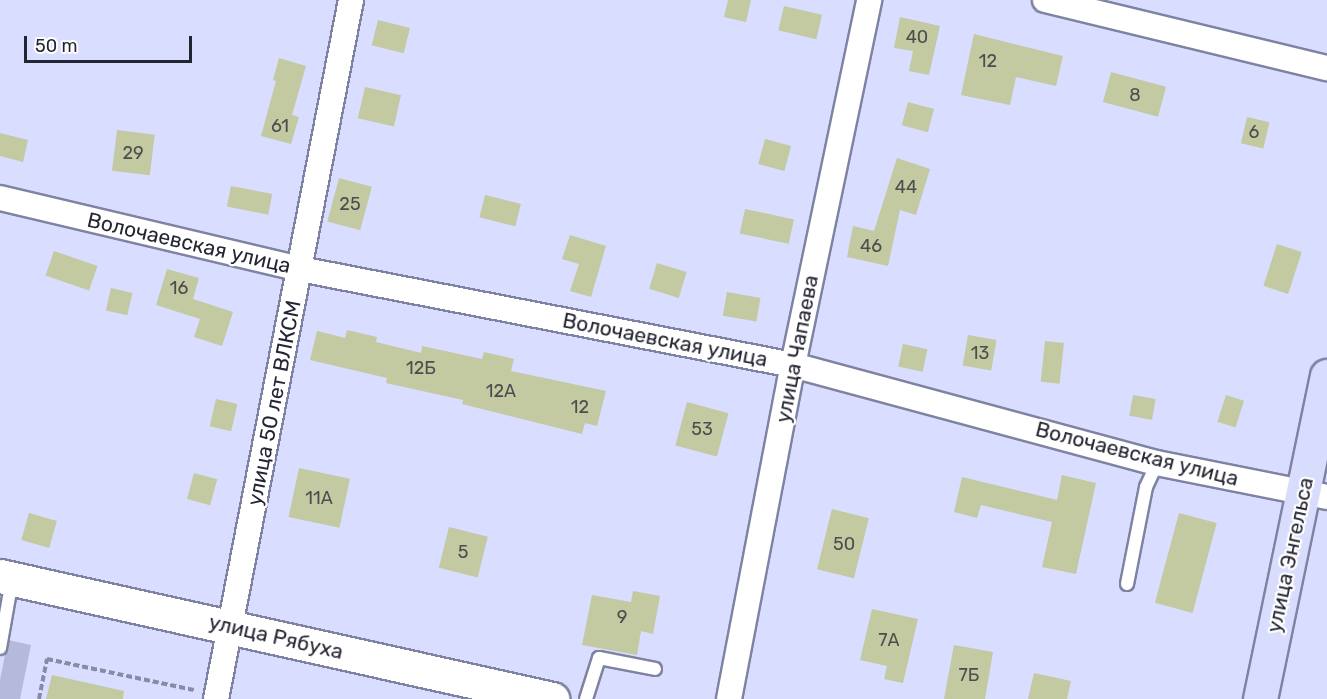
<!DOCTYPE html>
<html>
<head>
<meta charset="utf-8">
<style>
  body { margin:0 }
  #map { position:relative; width:1327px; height:699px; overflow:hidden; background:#d9ddff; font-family:Rubik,sans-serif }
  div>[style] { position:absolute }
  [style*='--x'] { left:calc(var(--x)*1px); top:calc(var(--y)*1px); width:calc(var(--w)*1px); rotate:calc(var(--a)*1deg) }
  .green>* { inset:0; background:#b5b9db }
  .building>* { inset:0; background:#c3c9a1; transform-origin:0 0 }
  .path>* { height:4px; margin-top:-2px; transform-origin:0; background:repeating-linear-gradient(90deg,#898ba4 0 6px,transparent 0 9px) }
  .roads { filter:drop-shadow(2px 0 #7f83a1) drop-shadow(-2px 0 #7f83a1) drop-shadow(0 2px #7f83a1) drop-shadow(0 -2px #7f83a1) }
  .service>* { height:12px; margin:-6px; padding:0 6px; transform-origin:6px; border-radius:6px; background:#fff }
  .minor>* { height:24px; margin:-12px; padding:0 12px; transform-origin:12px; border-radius:12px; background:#fff }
  .secondary>* { height:33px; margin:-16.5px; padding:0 16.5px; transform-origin:16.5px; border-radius:16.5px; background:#fff }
  .primary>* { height:33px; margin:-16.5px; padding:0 16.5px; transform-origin:16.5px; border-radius:16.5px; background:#d9ddfd }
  span { translate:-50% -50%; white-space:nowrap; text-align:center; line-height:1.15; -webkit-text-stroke:4.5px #fff; paint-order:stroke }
  .number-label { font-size:18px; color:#4c4e4e }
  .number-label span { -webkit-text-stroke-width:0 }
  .street-label { font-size:21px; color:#242532 }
  .scale { position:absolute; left:24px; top:36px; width:168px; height:27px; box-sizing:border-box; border:3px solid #242532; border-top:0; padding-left:8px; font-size:18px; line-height:21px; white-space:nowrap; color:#242532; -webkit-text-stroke:4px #fff; paint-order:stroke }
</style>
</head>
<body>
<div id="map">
  <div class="green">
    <i style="clip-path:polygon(8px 640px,31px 645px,20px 699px,0 699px,0 680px)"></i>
  </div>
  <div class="building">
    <i style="clip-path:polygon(728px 0,751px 0,746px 22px,724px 17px)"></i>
    <i style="left:784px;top:6px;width:39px;height:25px;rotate:13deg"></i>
    <i style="clip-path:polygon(900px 17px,940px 26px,929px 75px,909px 71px,913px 51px,894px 48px)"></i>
    <i style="left:378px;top:20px;width:33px;height:26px;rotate:14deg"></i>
    <i style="clip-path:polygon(974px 34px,1063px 56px,1056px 86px,1016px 77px,1010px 105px,961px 95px)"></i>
    <i style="clip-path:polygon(279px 58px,306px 66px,292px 115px,299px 117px,291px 144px,261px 136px,276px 81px,273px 80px)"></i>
    <i style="left:1111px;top:72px;width:57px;height:31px;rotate:15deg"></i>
    <i style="left:365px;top:87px;width:37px;height:32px;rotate:13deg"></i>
    <i style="left:908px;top:102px;width:27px;height:24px;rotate:15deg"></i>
    <i style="left:1247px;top:117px;width:23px;height:27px;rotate:13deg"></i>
    <i style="left:117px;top:130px;width:38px;height:41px;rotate:7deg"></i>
    <i style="clip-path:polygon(0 133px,28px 140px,23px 162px,0 156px)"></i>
    <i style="left:765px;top:139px;width:27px;height:26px;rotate:15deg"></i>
    <i style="clip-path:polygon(897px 158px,930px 169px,916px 215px,900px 210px,888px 266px,847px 257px,853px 226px,874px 231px)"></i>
    <i style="left:339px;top:178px;width:34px;height:45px;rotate:15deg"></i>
    <i style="left:231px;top:186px;width:42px;height:21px;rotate:11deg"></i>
    <i style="left:485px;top:195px;width:37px;height:23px;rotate:14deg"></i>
    <i style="left:745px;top:209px;width:50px;height:25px;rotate:12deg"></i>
    <i style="clip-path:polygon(570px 235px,606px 246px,591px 297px,570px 291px,579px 264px,562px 259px)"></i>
    <i style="left:1277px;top:244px;width:26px;height:44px;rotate:18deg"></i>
    <i style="left:54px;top:251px;width:46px;height:26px;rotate:19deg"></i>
    <i style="left:657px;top:263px;width:31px;height:27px;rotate:17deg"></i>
    <i style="clip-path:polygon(167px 269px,199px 278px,193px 299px,233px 312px,222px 346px,194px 337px,200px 319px,156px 305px)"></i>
    <i style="left:111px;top:288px;width:22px;height:23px;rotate:13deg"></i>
    <i style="left:727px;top:292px;width:34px;height:24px;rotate:10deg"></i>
    <i style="clip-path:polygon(347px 330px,377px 337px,376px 342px,421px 353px,422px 346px,482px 359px,484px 352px,514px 359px,511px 371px,606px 391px,597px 426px,585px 423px,582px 434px,462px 404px,463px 400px,386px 383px,387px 378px,310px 360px,317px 331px,345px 338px)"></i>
    <i style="left:968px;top:335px;width:29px;height:31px;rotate:10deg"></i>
    <i style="left:1045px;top:341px;width:19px;height:41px;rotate:6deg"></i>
    <i style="left:903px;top:344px;width:25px;height:23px;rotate:12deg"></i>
    <i style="left:1133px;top:395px;width:23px;height:21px;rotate:10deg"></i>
    <i style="left:1226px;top:395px;width:19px;height:28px;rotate:18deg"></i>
    <i style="left:216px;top:399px;width:22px;height:28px;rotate:13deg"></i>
    <i style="left:687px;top:402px;width:43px;height:45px;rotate:15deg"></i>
    <i style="left:299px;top:468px;width:52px;height:50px;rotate:12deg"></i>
    <i style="left:194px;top:473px;width:24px;height:27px;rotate:15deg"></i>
    <i style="clip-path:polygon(1062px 475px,1096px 483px,1076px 574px,1042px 567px,1052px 522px,981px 505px,977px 518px,954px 512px,962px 477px,1057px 500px)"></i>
    <i style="left:832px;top:509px;width:38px;height:62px;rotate:14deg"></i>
    <i style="left:29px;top:513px;width:29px;height:28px;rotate:16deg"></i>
    <i style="left:1179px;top:513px;width:39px;height:93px;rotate:15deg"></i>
    <i style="left:449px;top:527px;width:40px;height:42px;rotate:14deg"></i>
    <i style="clip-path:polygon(633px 591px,660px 596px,653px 634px,641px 631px,637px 655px,582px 645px,592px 595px,631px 602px)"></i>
    <i style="clip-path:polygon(872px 609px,918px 619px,903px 683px,884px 679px,887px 666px,860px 660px)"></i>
    <i style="clip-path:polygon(954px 645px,993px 652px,985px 699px,944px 699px)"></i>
    <i style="clip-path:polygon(1034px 673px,1071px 681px,1067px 699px,1028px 699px)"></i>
    <i style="clip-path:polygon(52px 675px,124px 691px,123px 699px,46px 699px)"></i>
  </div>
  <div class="path">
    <i style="--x:39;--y:699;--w:41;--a:-78.7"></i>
    <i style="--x:47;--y:659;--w:150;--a:11.9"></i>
  </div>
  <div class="roads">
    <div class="service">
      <i style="--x:1127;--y:584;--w:99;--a:-78.9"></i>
      <i style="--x:1146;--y:487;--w:26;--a:-65"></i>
      <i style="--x:0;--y:648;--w:69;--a:-80"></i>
      <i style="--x:586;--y:699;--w:43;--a:-72.4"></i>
      <i style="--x:599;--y:658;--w:57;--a:11.1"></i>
    </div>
    <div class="minor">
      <i style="--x:1045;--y:0;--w:290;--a:13.6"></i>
      <i style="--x:0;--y:198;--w:308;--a:13.3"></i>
      <i style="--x:300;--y:269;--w:502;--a:11.02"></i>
      <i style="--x:793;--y:365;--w:377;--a:15.1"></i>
      <i style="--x:1157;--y:463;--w:173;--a:11.3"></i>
      <i style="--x:216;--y:699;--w:712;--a:-79.07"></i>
      <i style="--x:729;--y:699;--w:340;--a:-79.2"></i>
      <i style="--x:793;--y:365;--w:373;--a:-78.2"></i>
    </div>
    <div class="secondary">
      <i style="--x:0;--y:576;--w:566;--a:12.56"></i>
    </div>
    <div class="primary">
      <i style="--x:1260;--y:699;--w:330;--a:-78.3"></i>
    </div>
  </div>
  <div class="number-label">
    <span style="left:917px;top:37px">40</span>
    <span style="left:988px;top:61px">12</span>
    <span style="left:1135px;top:95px">8</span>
    <span style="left:280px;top:126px">61</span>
    <span style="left:1254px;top:132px">6</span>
    <span style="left:133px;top:153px">29</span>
    <span style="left:906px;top:187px">44</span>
    <span style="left:350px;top:204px">25</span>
    <span style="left:871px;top:246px">46</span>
    <span style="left:179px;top:288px">16</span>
    <span style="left:980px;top:353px">13</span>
    <span style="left:421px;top:368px">12Б</span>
    <span style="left:501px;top:391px">12А</span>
    <span style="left:580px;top:407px">12</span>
    <span style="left:702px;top:429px">53</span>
    <span style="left:319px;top:498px">11А</span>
    <span style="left:844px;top:544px">50</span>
    <span style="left:463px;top:552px">5</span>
    <span style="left:622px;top:617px">9</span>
    <span style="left:889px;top:640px">7А</span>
    <span style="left:969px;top:675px">7Б</span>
  </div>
  <div class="street-label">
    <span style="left:189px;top:243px;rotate:13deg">Волочаевская улица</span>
    <span style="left:665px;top:340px;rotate:11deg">Волочаевская улица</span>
    <span style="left:797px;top:349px;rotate:-79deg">улица Чапаева</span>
    <span style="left:274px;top:403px;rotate:-79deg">улица 50 лет ВЛКСМ</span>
    <span style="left:1137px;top:454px;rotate:14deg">Волочаевская улица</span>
    <span style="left:1290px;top:555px;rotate:-78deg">улица Энгельса</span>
    <span style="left:276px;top:637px;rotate:13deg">улица Рябуха</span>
  </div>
  <div class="scale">50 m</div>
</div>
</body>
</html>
